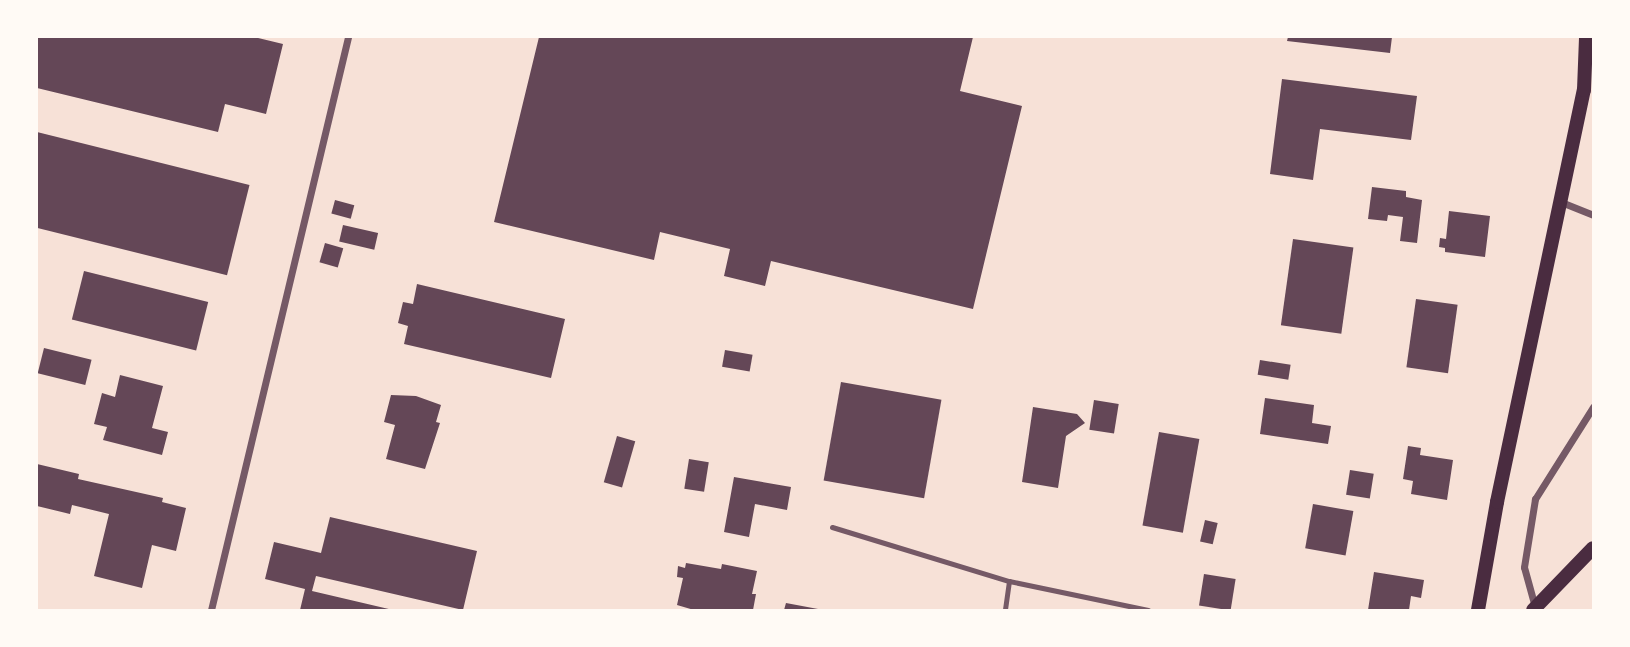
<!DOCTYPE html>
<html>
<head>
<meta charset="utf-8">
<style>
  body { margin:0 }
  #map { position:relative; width:1630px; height:647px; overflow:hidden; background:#f7e1d7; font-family:Montserrat,sans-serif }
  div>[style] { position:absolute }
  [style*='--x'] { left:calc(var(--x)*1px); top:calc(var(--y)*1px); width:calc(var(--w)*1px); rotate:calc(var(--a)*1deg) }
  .building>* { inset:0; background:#644757; transform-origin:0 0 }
  .service>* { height:5px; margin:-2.5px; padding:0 2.5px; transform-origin:2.5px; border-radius:2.5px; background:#755966 }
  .minor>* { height:7px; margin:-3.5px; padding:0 3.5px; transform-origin:3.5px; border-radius:3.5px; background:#755966 }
  .secondary>* { height:14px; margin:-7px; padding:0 7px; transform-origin:7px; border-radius:7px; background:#4a2c40 }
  span { translate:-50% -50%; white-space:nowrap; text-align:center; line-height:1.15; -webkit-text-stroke:5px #fffaf5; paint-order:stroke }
  .frame { position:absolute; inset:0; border:38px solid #fffaf5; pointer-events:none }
</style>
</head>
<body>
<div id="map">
  <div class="building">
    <i style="clip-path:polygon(37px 37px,254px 37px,283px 44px,266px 114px,225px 104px,218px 132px,37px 88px)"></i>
    <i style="clip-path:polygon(539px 37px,973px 37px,960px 91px,1022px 106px,973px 309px,771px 261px,765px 286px,724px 276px,730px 249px,660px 232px,654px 260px,494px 222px)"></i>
    <i style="clip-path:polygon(1288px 37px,1392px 37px,1390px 53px,1287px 41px)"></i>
    <i style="clip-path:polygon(1282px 79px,1417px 96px,1411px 140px,1320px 129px,1313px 180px,1270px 174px)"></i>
    <i style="left:37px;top:132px;width:219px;height:93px;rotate:14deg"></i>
    <i style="clip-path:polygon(1372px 187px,1406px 191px,1406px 197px,1422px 200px,1417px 243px,1400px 241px,1403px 217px,1388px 215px,1387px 221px,1368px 219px)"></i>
    <i style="left:335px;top:200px;width:20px;height:14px;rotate:15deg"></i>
    <i style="clip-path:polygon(1449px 211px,1490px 216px,1485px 257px,1445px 252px,1445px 248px,1439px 247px,1440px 238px,1446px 239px)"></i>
    <i style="left:343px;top:225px;width:36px;height:17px;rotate:13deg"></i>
    <i style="left:1293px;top:239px;width:61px;height:87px;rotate:8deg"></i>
    <i style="left:325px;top:243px;width:19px;height:20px;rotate:16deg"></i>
    <i style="left:84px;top:271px;width:128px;height:50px;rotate:14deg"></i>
    <i style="clip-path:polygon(417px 284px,565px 319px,551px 378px,404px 344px,408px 326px,398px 323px,403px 302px,413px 304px)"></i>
    <i style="left:1416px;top:299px;width:42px;height:69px;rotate:8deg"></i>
    <i style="left:44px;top:348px;width:49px;height:26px;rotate:14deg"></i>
    <i style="left:725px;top:350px;width:28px;height:17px;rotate:10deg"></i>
    <i style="left:1260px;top:360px;width:31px;height:15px;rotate:9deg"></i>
    <i style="clip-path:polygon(120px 375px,163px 386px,152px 428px,168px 432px,162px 455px,103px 440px,107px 427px,94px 424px,102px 393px,115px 397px)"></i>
    <i style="left:841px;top:382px;width:102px;height:100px;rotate:10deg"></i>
    <i style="clip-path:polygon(391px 395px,416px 396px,441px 405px,436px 422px,440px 423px,425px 469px,386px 459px,395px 425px,384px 422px)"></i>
    <i style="clip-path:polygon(1265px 398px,1314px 405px,1312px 423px,1331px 426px,1328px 444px,1260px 434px)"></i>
    <i style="left:1094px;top:400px;width:25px;height:30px;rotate:9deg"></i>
    <i style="clip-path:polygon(1033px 407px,1077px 414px,1085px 423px,1066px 436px,1058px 488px,1022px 482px)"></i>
    <i style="left:1159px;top:432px;width:41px;height:95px;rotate:10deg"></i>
    <i style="left:617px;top:436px;width:19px;height:48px;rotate:16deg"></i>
    <i style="clip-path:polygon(1408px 446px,1421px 448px,1420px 455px,1453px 460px,1447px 500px,1411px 494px,1413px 481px,1403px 479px)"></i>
    <i style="left:689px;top:459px;width:20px;height:30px;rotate:9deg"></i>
    <i style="clip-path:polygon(37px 464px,79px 474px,78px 479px,163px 498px,162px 502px,186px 508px,176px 551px,152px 545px,142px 588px,94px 576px,109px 514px,72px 505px,70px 514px,37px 506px)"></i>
    <i style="left:1350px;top:470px;width:24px;height:25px;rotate:9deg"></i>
    <i style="clip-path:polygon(734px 477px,791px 487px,787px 510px,755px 504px,749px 537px,724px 532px)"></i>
    <i style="left:1313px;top:504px;width:41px;height:45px;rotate:10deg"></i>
    <i style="clip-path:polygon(330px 517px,477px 551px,463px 610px,316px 576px,312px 591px,393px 610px,300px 610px,305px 589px,265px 579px,274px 542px,321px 553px)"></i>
    <i style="left:1205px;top:520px;width:13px;height:22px;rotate:13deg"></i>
    <i style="clip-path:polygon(686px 563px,721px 569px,722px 564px,757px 571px,752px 594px,756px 594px,753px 610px,694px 610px,677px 605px,683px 578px,677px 577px,678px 566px,685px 568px)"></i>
    <i style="clip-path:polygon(1374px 572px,1424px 580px,1421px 598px,1411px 596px,1409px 610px,1368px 610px)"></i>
    <i style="left:1204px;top:574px;width:32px;height:32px;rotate:9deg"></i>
    <i style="clip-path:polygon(786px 603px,818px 609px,818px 610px,784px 610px)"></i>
  </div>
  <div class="service">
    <i style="--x:832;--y:527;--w:185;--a:17"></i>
    <i style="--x:1009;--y:581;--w:29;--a:98"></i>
    <i style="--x:1009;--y:581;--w:142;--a:11.8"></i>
  </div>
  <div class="minor">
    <i style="--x:1561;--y:202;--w:35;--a:22"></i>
    <i style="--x:1535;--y:607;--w:41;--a:-105.4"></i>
    <i style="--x:1524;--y:567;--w:69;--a:-80.8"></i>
    <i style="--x:1535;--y:499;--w:109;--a:-57.8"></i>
    <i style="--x:211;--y:610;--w:589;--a:-76.55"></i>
  </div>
  <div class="secondary">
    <i style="--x:1478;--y:610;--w:110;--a:-80"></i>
    <i style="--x:1497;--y:502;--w:421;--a:-78.1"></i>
    <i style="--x:1584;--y:90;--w:53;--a:-87.8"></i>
    <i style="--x:1533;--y:610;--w:86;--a:-45.9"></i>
  </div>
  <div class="frame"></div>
</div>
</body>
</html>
